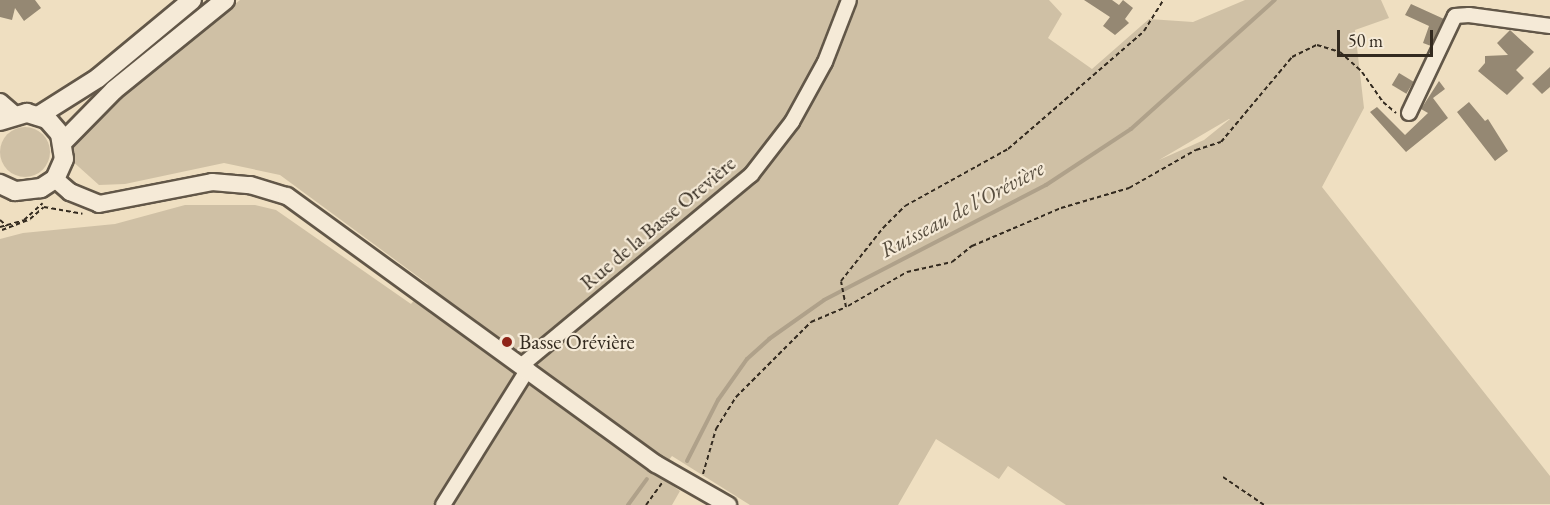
<!DOCTYPE html>
<html>
<head>
<meta charset="utf-8">
<style>
  body { margin:0 }
  #map { position:relative; width:1550px; height:505px; overflow:hidden; background:#efdfc1; font-family:"EB Garamond",serif }
  div>[style] { position:absolute }
  [style*='--x'] { left:calc(var(--x)*1px); top:calc(var(--y)*1px); width:calc(var(--w)*1px); rotate:calc(var(--a)*1deg) }
  .green>* { inset:0; background:#cfc0a5 }
  .round { border-radius:50% }
  .stream>* { height:4px; margin:-2px; padding:0 2px; transform-origin:2px; border-radius:2px; background:#afa18a }
  .building>* { inset:0; background:#958873; transform-origin:0 0 }
  .path>* { height:2px; margin-top:-1px; transform-origin:0; background:repeating-linear-gradient(90deg,#332a1f 0 4.5px,transparent 0 7.5px) }
  .roads { filter:drop-shadow(2px 0 #625748) drop-shadow(-2px 0 #625748) drop-shadow(0 2px #625748) drop-shadow(0 -2px #625748) }
  .minor>* { height:14px; margin:-7px; padding:0 7px; transform-origin:7px; border-radius:7px; background:#f5ead7 }
  .tertiary>* { height:16px; margin:-8px; padding:0 8px; transform-origin:8px; border-radius:8px; background:#f5ead7 }
  .secondary>* { height:18px; margin:-9px; padding:0 9px; transform-origin:9px; border-radius:9px; background:#f5ead7 }
  .dots>* { width:16px; height:16px; translate:-50% -50%; box-sizing:border-box; border:3px solid #f5ead7; border-radius:50% }
  span { translate:-50% -50%; white-space:nowrap; text-align:center; line-height:1.15; -webkit-text-stroke:4.5px #f5ead7; paint-order:stroke }
  .street-label { font-size:21px; color:#332a1f }
  .poi-label { font-size:21px; color:#332a1f }
  .left { translate:0 -50%; text-align:left }
  .water-label { font-size:22px; color:#584e3f; font-style:italic }
  .scale { position:absolute; left:1337px; top:30px; width:96px; height:27px; box-sizing:border-box; border:3px solid #332a1f; border-top:0; padding-left:8px; font-size:18px; line-height:21px; white-space:nowrap; color:#332a1f; -webkit-text-stroke:4px #f5ead7; paint-order:stroke }
</style>
</head>
<body>
<div id="map">
  <div class="green">
    <i style="clip-path:polygon(evenodd,240px 0,1049px 0,1062px 14px,1048px 38px,1092px 69px,1149px 19px,1193px 22px,1245px 0,1381px 0,1389px 18px,1355px 30px,1364px 108px,1322px 187px,1550px 476px,1550px 504px,1066px 505px,1008px 466px,999px 479px,936px 439px,898px 505px,750px 505px,672px 456px,657px 475px,680px 491px,672px 505px,0 505px,0 239px,23px 233px,115px 224px,185px 205px,255px 205px,276px 210px,411px 304px,428px 284px,280px 175px,224px 163px,125px 184px,99px 185px,70px 159px,74px 145px,89px 125px,240px 0,1230px 119px,1204px 140px,1159px 160px,1229px 119px,1230px 119px)"></i>
    <i class="round" style="left:0;top:127px;width:50px;height:50px"></i>
  </div>
  <div class="stream">
    <i style="--x:687;--y:461;--w:68;--a:-63.1"></i>
    <i style="--x:718;--y:400;--w:50;--a:-54.7"></i>
    <i style="--x:747;--y:359;--w:30;--a:-42"></i>
    <i style="--x:769;--y:339;--w:67;--a:-35.3"></i>
    <i style="--x:824;--y:300;--w:250;--a:-27.4"></i>
    <i style="--x:1046;--y:185;--w:102;--a:-33.4"></i>
    <i style="--x:1131;--y:129;--w:193;--a:-41.9"></i>
    <i style="--x:628;--y:505;--w:32;--a:-54"></i>
  </div>
  <div class="building">
    <i style="clip-path:polygon(0 0,35px 0,41px 8px,24px 21px,15px 8px,12px 20px,0 17px)"></i>
    <i style="clip-path:polygon(1084px 0,1112px 0,1119px 5px,1123px 0,1133px 8px,1125px 19px,1129px 23px,1115px 35px,1103px 26px,1110px 17px)"></i>
    <i style="clip-path:polygon(1411px 4px,1444px 19px,1431px 46px,1423px 43px,1429px 26px,1405px 15px)"></i>
    <i style="clip-path:polygon(1510px 30px,1534px 52px,1516px 70px,1524px 78px,1507px 95px,1478px 71px,1485px 63px,1485px 56px,1508px 55px,1497px 43px)"></i>
    <i style="clip-path:polygon(1550px 67px,1550px 87px,1542px 94px,1532px 84px)"></i>
    <i style="left:1399px;top:73px;width:17px;height:14px;rotate:31deg"></i>
    <i style="clip-path:polygon(1439px 81px,1445px 89px,1433px 98px,1448px 118px,1406px 152px,1370px 112px,1377px 107px,1405px 135px,1428px 113px,1421px 109px)"></i>
    <i style="clip-path:polygon(1469px 102px,1485px 121px,1488px 119px,1508px 151px,1495px 161px,1457px 112px)"></i>
  </div>
  <div class="path">
    <i style="--x:0;--y:220;--w:9;--a:41"></i>
    <i style="--x:0;--y:227;--w:25;--a:-16"></i>
    <i style="--x:24;--y:220;--w:25;--a:-42"></i>
    <i style="--x:2;--y:230;--w:30;--a:-21"></i>
    <i style="--x:30;--y:219;--w:18;--a:-41"></i>
    <i style="--x:44;--y:207;--w:39;--a:10"></i>
    <i style="--x:848;--y:306;--w:68;--a:-30"></i>
    <i style="--x:907;--y:272;--w:46;--a:-12.5"></i>
    <i style="--x:952;--y:262;--w:26;--a:-39"></i>
    <i style="--x:972;--y:246;--w:97;--a:-23.1"></i>
    <i style="--x:1061;--y:208;--w:71;--a:-16.4"></i>
    <i style="--x:1129;--y:188;--w:77;--a:-29.6"></i>
    <i style="--x:1196;--y:150;--w:26;--a:-18"></i>
    <i style="--x:1221;--y:142;--w:111;--a:-50.1"></i>
    <i style="--x:1292;--y:57;--w:28;--a:-26"></i>
    <i style="--x:1317;--y:45;--w:24;--a:17"></i>
    <i style="--x:1340;--y:52;--w:30;--a:42"></i>
    <i style="--x:1362;--y:72;--w:37;--a:55"></i>
    <i style="--x:1383;--y:102;--w:17;--a:40"></i>
    <i style="--x:703;--y:474;--w:47;--a:-73.9"></i>
    <i style="--x:716;--y:429;--w:38;--a:-58"></i>
    <i style="--x:736;--y:397;--w:106;--a:-45"></i>
    <i style="--x:811;--y:322;--w:38;--a:-23"></i>
    <i style="--x:846;--y:307;--w:26;--a:-101"></i>
    <i style="--x:841;--y:281;--w:68;--a:-51.6"></i>
    <i style="--x:883;--y:228;--w:31;--a:-45"></i>
    <i style="--x:905;--y:206;--w:118;--a:-29"></i>
    <i style="--x:1008;--y:149;--w:180;--a:-40.9"></i>
    <i style="--x:1144;--y:31;--w:36;--a:-58"></i>
    <i style="--x:1223;--y:477;--w:50;--a:34.3"></i>
    <i style="--x:646;--y:505;--w:27;--a:-54"></i>
  </div>
  <div class="roads">
    <div class="minor">
      <i style="--x:1409;--y:113;--w:107;--a:-64.6"></i>
      <i style="--x:1455;--y:16;--w:14;--a:-4"></i>
      <i style="--x:1469;--y:15;--w:82;--a:7.7"></i>
      <i style="--x:522;--y:365;--w:298;--a:-39.7"></i>
      <i style="--x:751;--y:175;--w:67;--a:-52.3"></i>
      <i style="--x:792;--y:122;--w:68;--a:-61.2"></i>
      <i style="--x:825;--y:62;--w:66;--a:-68.8"></i>
      <i style="--x:443;--y:505;--w:160;--a:-58"></i>
    </div>
    <div class="tertiary">
      <i style="--x:0;--y:102;--w:18;--a:41"></i>
      <i style="--x:55;--y:179;--w:20;--a:41"></i>
      <i style="--x:70;--y:192;--w:31;--a:22"></i>
      <i style="--x:99;--y:204;--w:115;--a:-11"></i>
      <i style="--x:212;--y:182;--w:38;--a:5"></i>
      <i style="--x:250;--y:185;--w:39;--a:17"></i>
      <i style="--x:287;--y:196;--w:456;--a:36"></i>
      <i style="--x:656;--y:464;--w:83;--a:29.7"></i>
    </div>
    <div class="secondary">
      <i style="--x:38;--y:116;--w:71;--a:-32.3"></i>
      <i style="--x:98;--y:78;--w:122;--a:-39.7"></i>
      <i style="--x:0;--y:121;--w:28;--a:-17"></i>
      <i style="--x:27;--y:113;--w:21;--a:17"></i>
      <i style="--x:47;--y:119;--w:20;--a:49"></i>
      <i style="--x:60;--y:134;--w:25;--a:81"></i>
      <i style="--x:64;--y:159;--w:22;--a:114"></i>
      <i style="--x:55;--y:179;--w:17;--a:147"></i>
      <i style="--x:41;--y:188;--w:26;--a:173"></i>
      <i style="--x:15;--y:191;--w:17;--a:-155"></i>
      <i style="--x:62;--y:143;--w:74;--a:-45.5"></i>
      <i style="--x:114;--y:90;--w:143;--a:-39"></i>
    </div>
  </div>
  <div class="dots">
    <i style="left:507px;top:342px;background:#8f2418"></i>
  </div>
  <div class="street-label">
    <span style="left:658px;top:223px;rotate:-40deg">Rue de la Basse Orevière</span>
  </div>
  <div class="poi-label">
    <span class="left" style="left:519px;top:342px">Basse Orévière</span>
  </div>
  <div class="water-label">
    <span style="left:962px;top:209px;rotate:-28deg">Ruisseau de l'Orévière</span>
  </div>
  <div class="scale">50 m</div>
</div>
</body>
</html>
